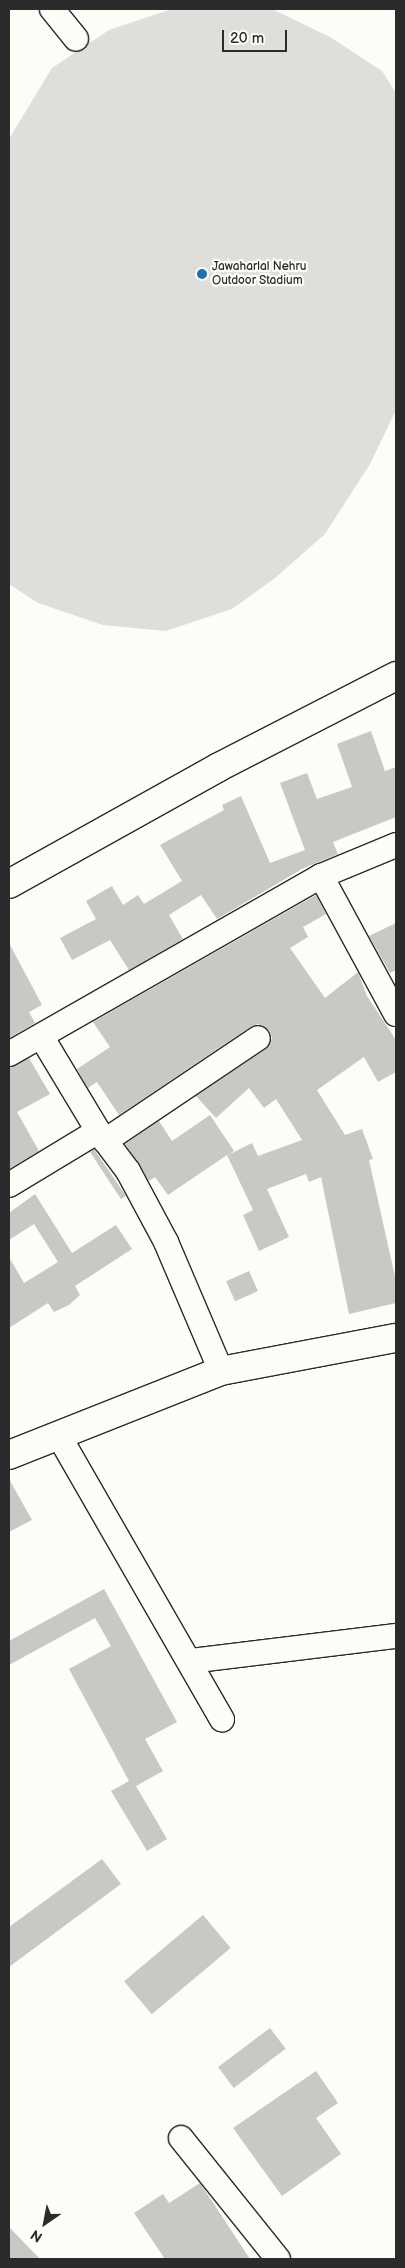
<!DOCTYPE html>
<html>
<head>
<meta charset="utf-8">
<style>
  body { margin:0 }
  #map { position:relative; width:405px; height:2268px; overflow:hidden; background:#fdfcf7; font-family:"Balsamiq Sans",sans-serif }
  div>[style] { position:absolute }
  [style*='--x'] { left:calc(var(--x)*1px); top:calc(var(--y)*1px); width:calc(var(--w)*1px); rotate:calc(var(--a)*1deg) }
  .green>* { inset:0; background:#dfdeda }
  .building>* { inset:0; background:#c9c8c4; transform-origin:0 0 }
  .roads { filter:drop-shadow(1px 0 #2b2b2b) drop-shadow(-1px 0 #2b2b2b) drop-shadow(0 1px #2b2b2b) drop-shadow(0 -1px #2b2b2b) }
  .street>* { height:24px; margin:-12px; padding:0 12px; transform-origin:12px; border-radius:12px; background:#fdfcf7 }
  .secondary>* { height:28px; margin:-14px; padding:0 14px; transform-origin:14px; border-radius:14px; background:#fdfcf7 }
  .dots>* { width:14px; height:14px; translate:-50% -50%; box-sizing:border-box; border:2px solid #fdfcf7; border-radius:50% }
  span { translate:-50% -50%; white-space:nowrap; text-align:center; line-height:1.15; -webkit-text-stroke:4.5px #fdfcf7; paint-order:stroke }
  .poi-label { font-size:12px; color:#2b2b2b }
  .left { translate:0 -50%; text-align:left }
  .frame { position:absolute; inset:0; border:10px solid #2b2b2b; pointer-events:none }
  .north { position:absolute; left:20px; top:2198px; width:50px; height:50px; -webkit-text-stroke:4px #fdfcf7; paint-order:stroke; rotate:213deg; font-size:14px; font-weight:700; line-height:20px; text-align:center; color:#2b2b2b }
  .north::after { content:''; display:block; margin:auto; width:18px; height:22px; background:#2b2b2b; clip-path:polygon(50% 0,100% 100%,50% 72%,0 100%) }
  .scale { position:absolute; left:222px; top:30px; width:65px; height:22px; box-sizing:border-box; border:2px solid #2b2b2b; border-top:0; padding-left:6px; font-size:15px; line-height:18px; white-space:nowrap; color:#2b2b2b; -webkit-text-stroke:4px #fdfcf7; paint-order:stroke }
</style>
</head>
<body>
<div id="map">
  <div class="green">
    <i style="clip-path:polygon(272px 9px,330px 37px,382px 71px,396px 93px,396px 410px,370px 464px,325px 534px,275px 578px,232px 609px,166px 631px,103px 625px,38px 603px,9px 584px,9px 139px,52px 68px,109px 30px,169px 10px)"></i>
  </div>
  <div class="building">
    <i style="clip-path:polygon(371px 731px,385px 771px,396px 767px,396px 817px,333px 842px,338px 854px,302px 869px,217px 919px,201px 895px,169px 915px,183px 939px,129px 970px,110px 940px,72px 960px,60px 938px,96px 919px,86px 901px,112px 886px,123px 905px,138px 895px,144px 904px,182px 881px,160px 845px,224px 810px,222px 805px,241px 796px,270px 863px,305px 850px,280px 783px,307px 773px,317px 799px,352px 787px,337px 744px)"></i>
    <i style="clip-path:polygon(316px 895px,326px 914px,303px 927px,308px 937px,290px 948px,325px 998px,358px 972px,367px 996px,396px 1040px,396px 1072px,378px 1082px,364px 1057px,317px 1090px,345px 1135px,362px 1129px,373px 1159px,369px 1160px,396px 1281px,396px 1303px,349px 1314px,321px 1177px,309px 1182px,306px 1174px,267px 1189px,289px 1237px,259px 1251px,243px 1215px,253px 1210px,227px 1155px,168px 1195px,155px 1177px,149px 1181px,125px 1144px,159px 1121px,172px 1141px,210px 1115px,234px 1151px,228px 1155px,252px 1143px,258px 1156px,302px 1140px,276px 1099px,264px 1108px,249px 1088px,216px 1118px,196px 1096px,266px 1049px,272px 1038px,269px 1030px,258px 1024px,250px 1027px,119px 1115px,97px 1082px,88px 1088px,77px 1069px,110px 1047px,93px 1022px)"></i>
    <i style="clip-path:polygon(396px 923px,396px 970px,390px 973px,369px 936px)"></i>
    <i style="clip-path:polygon(9px 943px,42px 1005px,29px 1012px,35px 1023px,9px 1038px)"></i>
    <i style="clip-path:polygon(29px 1058px,50px 1094px,17px 1112px,39px 1151px,9px 1169px,9px 1068px)"></i>
    <i style="clip-path:polygon(94px 1149px,126px 1196px,121px 1199px,90px 1152px)"></i>
    <i style="clip-path:polygon(35px 1194px,72px 1253px,116px 1225px,132px 1249px,75px 1286px,80px 1295px,69px 1305px,54px 1312px,48px 1303px,9px 1328px,9px 1257px,24px 1283px,58px 1262px,34px 1224px,9px 1240px,9px 1213px)"></i>
    <i style="left:249px;top:1271px;width:22px;height:25px;rotate:66deg"></i>
    <i style="clip-path:polygon(9px 1479px,32px 1520px,9px 1532px)"></i>
    <i style="clip-path:polygon(104px 1589px,177px 1722px,145px 1739px,163px 1771px,136px 1786px,167px 1839px,147px 1851px,111px 1791px,129px 1781px,69px 1669px,111px 1646px,95px 1618px,9px 1665px,9px 1641px)"></i>
    <i style="clip-path:polygon(102px 1859px,121px 1884px,9px 1967px,9px 1927px)"></i>
    <i style="left:203px;top:1915px;width:43px;height:103px;rotate:50deg"></i>
    <i style="left:270px;top:2028px;width:26px;height:65px;rotate:53deg"></i>
    <i style="clip-path:polygon(316px 2071px,338px 2103px,316px 2118px,341px 2154px,282px 2196px,233px 2128px)"></i>
    <i style="clip-path:polygon(200px 2183px,202px 2186px,250px 2259px,165px 2259px,134px 2213px,163px 2194px,169px 2203px)"></i>
    <i style="clip-path:polygon(9px 2227px,40px 2259px,9px 2259px)"></i>
  </div>
  <div class="roads">
    <div class="street">
      <i style="--x:52;--y:9;--w:38;--a:51"></i>
      <i style="--x:396;--y:845;--w:81;--a:157.5"></i>
      <i style="--x:321;--y:876;--w:157;--a:61.5"></i>
      <i style="--x:41;--y:1036;--w:111;--a:59"></i>
      <i style="--x:9;--y:1054;--w:359;--a:-29.7"></i>
      <i style="--x:105;--y:1141;--w:184;--a:-33.9"></i>
      <i style="--x:9;--y:1185;--w:104;--a:-31.2"></i>
      <i style="--x:98;--y:1131;--w:50;--a:53.1"></i>
      <i style="--x:128;--y:1171;--w:81;--a:61.8"></i>
      <i style="--x:166;--y:1242;--w:140;--a:66.9"></i>
      <i style="--x:59;--y:1436;--w:327;--a:60.1"></i>
      <i style="--x:191;--y:1661;--w:207;--a:-7"></i>
      <i style="--x:181;--y:2138;--w:155;--a:51.3"></i>
    </div>
    <div class="secondary">
      <i style="--x:9;--y:884;--w:240;--a:-29.1"></i>
      <i style="--x:219;--y:767;--w:199;--a:-27.2"></i>
      <i style="--x:9;--y:1455;--w:228;--a:-21.6"></i>
      <i style="--x:221;--y:1371;--w:178;--a:-10.7"></i>
    </div>
  </div>
  <div class="dots">
    <i style="left:202px;top:274px;background:#1f6fb2"></i>
  </div>
  <div class="poi-label">
    <span class="left" style="left:212px;top:274px">Jawaharlal Nehru<br>Outdoor Stadium</span>
  </div>
  <div class="frame"></div>
  <div class="north">N</div>
  <div class="scale">20 m</div>
</div>
</body>
</html>
